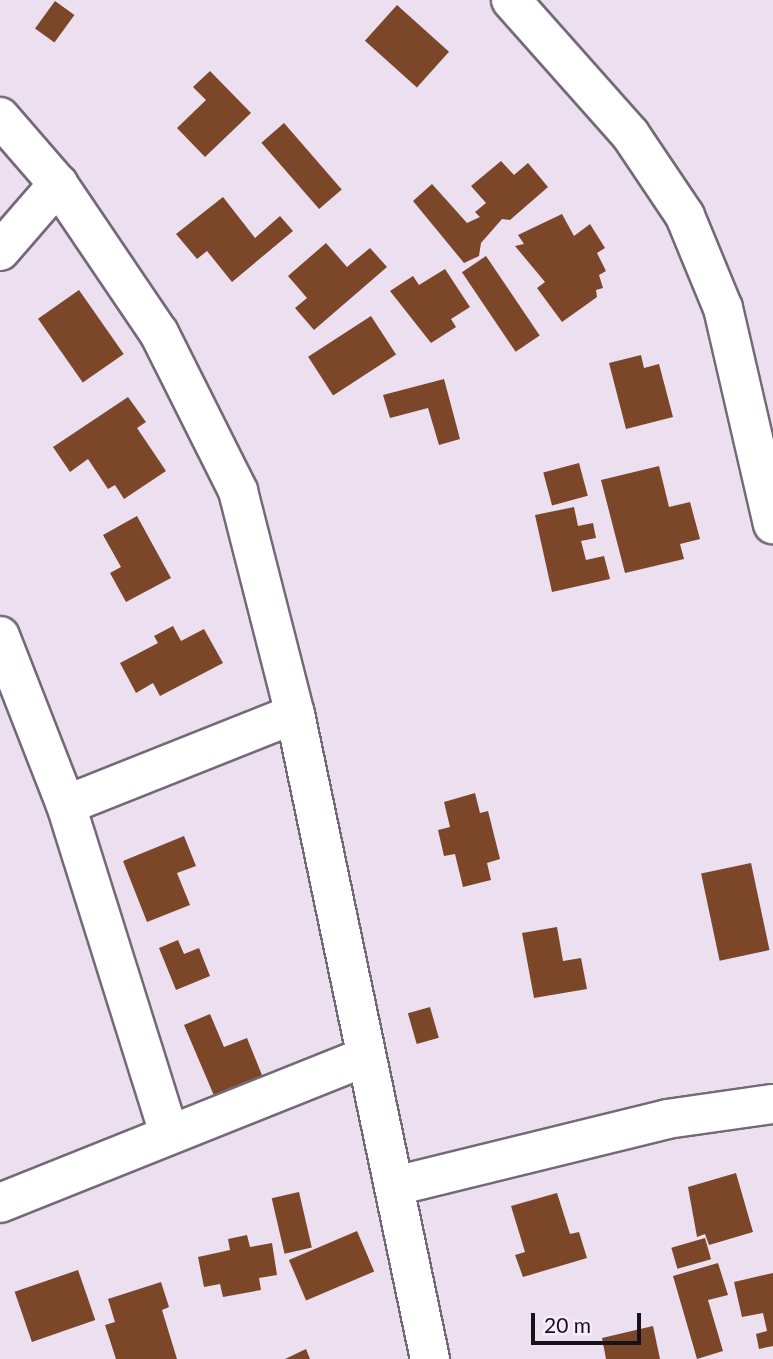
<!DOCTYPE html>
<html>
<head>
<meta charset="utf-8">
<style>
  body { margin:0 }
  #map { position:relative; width:773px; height:1359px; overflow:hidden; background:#ecdfef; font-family:Lato,sans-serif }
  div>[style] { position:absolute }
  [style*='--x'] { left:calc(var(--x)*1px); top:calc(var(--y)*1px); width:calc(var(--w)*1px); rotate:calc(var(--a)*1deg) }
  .building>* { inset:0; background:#7c4629; transform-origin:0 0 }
  .roads { filter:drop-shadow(2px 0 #746976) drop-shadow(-2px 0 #746976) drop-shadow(0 2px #746976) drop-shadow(0 -2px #746976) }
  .minor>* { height:38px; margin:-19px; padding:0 19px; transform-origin:19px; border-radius:19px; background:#fff }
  span { translate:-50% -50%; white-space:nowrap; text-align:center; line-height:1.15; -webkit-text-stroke:7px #f9ecfc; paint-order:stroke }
  .scale { position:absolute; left:531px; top:1313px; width:110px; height:32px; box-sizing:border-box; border:4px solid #171218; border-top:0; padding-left:9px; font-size:21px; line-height:24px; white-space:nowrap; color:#171218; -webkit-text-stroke:5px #f9ecfc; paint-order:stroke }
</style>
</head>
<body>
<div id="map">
  <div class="building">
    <i style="left:55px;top:1px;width:24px;height:34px;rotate:36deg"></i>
    <i style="left:397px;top:5px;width:70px;height:48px;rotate:42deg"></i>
    <i style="clip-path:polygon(210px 71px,251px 113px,205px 157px,177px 128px,206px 100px,193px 87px)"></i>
    <i style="left:284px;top:123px;width:88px;height:30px;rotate:49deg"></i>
    <i style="clip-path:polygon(501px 161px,514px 175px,528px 163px,548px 187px,510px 220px,502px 219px,481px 243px,479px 256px,464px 263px,413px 201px,432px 184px,467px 223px,480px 217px,475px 212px,486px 203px,471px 186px)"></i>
    <i style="clip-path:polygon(223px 197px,255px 238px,280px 216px,293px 231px,232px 282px,207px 251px,197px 259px,176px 234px)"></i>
    <i style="clip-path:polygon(562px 214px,574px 236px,590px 224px,605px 248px,597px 253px,606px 271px,599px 275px,603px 288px,596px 290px,597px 297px,562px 322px,537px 288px,545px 282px,515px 246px,524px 244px,518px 235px)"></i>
    <i style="clip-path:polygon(326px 243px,347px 267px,370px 248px,387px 267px,314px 330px,295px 308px,307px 298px,288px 276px)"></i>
    <i style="left:486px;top:256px;width:96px;height:29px;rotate:56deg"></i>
    <i style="clip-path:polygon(445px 269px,470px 307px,451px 319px,456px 327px,431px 343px,390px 291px,413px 276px,419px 285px)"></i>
    <i style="left:79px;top:290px;width:78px;height:50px;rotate:55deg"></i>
    <i style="left:371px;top:316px;width:46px;height:75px;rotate:57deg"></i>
    <i style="clip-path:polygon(641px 355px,644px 368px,659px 364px,673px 417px,626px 429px,609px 363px)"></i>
    <i style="clip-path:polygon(444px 379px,460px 439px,439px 445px,428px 408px,390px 418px,383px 395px)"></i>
    <i style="clip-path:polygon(128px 397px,146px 422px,137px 428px,166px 471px,124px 499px,115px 485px,108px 489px,88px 459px,70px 472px,53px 447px)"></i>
    <i style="left:579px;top:463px;width:34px;height:37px;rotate:75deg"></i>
    <i style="clip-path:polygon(659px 466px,669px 507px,690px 502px,700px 539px,680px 544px,684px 559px,625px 573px,601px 480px)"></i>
    <i style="clip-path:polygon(574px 507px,578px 526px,593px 523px,596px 538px,581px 541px,586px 560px,604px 556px,610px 579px,552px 592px,535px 515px)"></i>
    <i style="clip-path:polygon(137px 516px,171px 578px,126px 602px,110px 573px,121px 567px,103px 535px)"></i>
    <i style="clip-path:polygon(173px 626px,181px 641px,204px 629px,223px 663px,160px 696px,153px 683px,136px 693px,120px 663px,158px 643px,154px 636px)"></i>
    <i style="clip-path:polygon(475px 793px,480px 813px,488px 811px,500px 859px,487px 863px,491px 880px,463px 887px,455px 854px,444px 856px,438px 830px,450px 827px,444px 802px)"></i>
    <i style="clip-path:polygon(184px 836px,196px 866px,177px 873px,190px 905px,147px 922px,123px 861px)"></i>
    <i style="left:751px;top:863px;width:89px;height:51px;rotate:78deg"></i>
    <i style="clip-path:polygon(557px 927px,563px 961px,581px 958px,587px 989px,534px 998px,522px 933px)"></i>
    <i style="clip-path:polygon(178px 940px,184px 954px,199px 948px,210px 976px,176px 990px,159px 948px)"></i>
    <i style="left:430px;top:1007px;width:32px;height:23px;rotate:74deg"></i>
    <i style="clip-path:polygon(210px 1014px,224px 1047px,247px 1038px,266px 1085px,218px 1105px,184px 1025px)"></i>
    <i style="clip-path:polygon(736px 1173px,753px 1232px,709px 1245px,705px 1234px,697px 1237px,688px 1187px)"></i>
    <i style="left:299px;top:1192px;width:57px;height:28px;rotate:77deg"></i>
    <i style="clip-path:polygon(557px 1193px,570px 1234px,579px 1232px,587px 1258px,523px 1277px,515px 1255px,525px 1252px,511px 1206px)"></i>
    <i style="left:357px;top:1231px;width:44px;height:74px;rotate:67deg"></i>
    <i style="clip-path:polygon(247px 1235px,250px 1247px,272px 1243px,277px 1275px,259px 1278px,261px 1290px,223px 1297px,220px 1284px,204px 1287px,198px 1257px,230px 1250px,228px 1239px)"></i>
    <i style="left:705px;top:1238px;width:22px;height:35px;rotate:74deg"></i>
    <i style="clip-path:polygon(718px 1263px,728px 1295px,708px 1300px,723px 1351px,697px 1359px,673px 1276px)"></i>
    <i style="left:78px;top:1270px;width:53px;height:67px;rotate:71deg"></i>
    <i style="clip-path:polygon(773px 1273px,773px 1346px,759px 1349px,756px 1334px,767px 1331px,763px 1313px,742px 1317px,734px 1282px)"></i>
    <i style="clip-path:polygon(161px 1282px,169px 1307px,162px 1310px,177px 1359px,116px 1359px,105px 1325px,115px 1322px,108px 1299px)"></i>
    <i style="clip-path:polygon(653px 1326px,660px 1359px,606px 1359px,602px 1338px)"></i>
    <i style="clip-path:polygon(306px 1349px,310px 1359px,285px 1359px)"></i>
  </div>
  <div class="roads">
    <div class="minor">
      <i style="--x:511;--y:0;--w:179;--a:48.4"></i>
      <i style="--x:630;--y:134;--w:99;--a:56.1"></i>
      <i style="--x:685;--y:216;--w:100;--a:67.6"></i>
      <i style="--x:723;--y:308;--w:222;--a:77"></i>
      <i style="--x:0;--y:117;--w:89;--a:49.1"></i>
      <i style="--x:58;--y:184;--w:180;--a:55.9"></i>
      <i style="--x:159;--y:333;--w:177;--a:63.4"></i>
      <i style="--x:238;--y:491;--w:230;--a:75.7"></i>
      <i style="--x:295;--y:714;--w:659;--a:78.18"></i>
      <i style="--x:0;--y:251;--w:89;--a:-49.1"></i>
      <i style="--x:0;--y:636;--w:181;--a:68.7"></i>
      <i style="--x:66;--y:805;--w:344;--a:72.6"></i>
      <i style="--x:66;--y:805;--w:246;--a:-21.7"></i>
      <i style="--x:395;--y:1186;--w:280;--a:-13.8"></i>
      <i style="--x:667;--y:1119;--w:107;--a:-8.1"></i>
      <i style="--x:0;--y:1203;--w:393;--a:-21.8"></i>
    </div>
  </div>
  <div class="scale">20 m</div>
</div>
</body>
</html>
